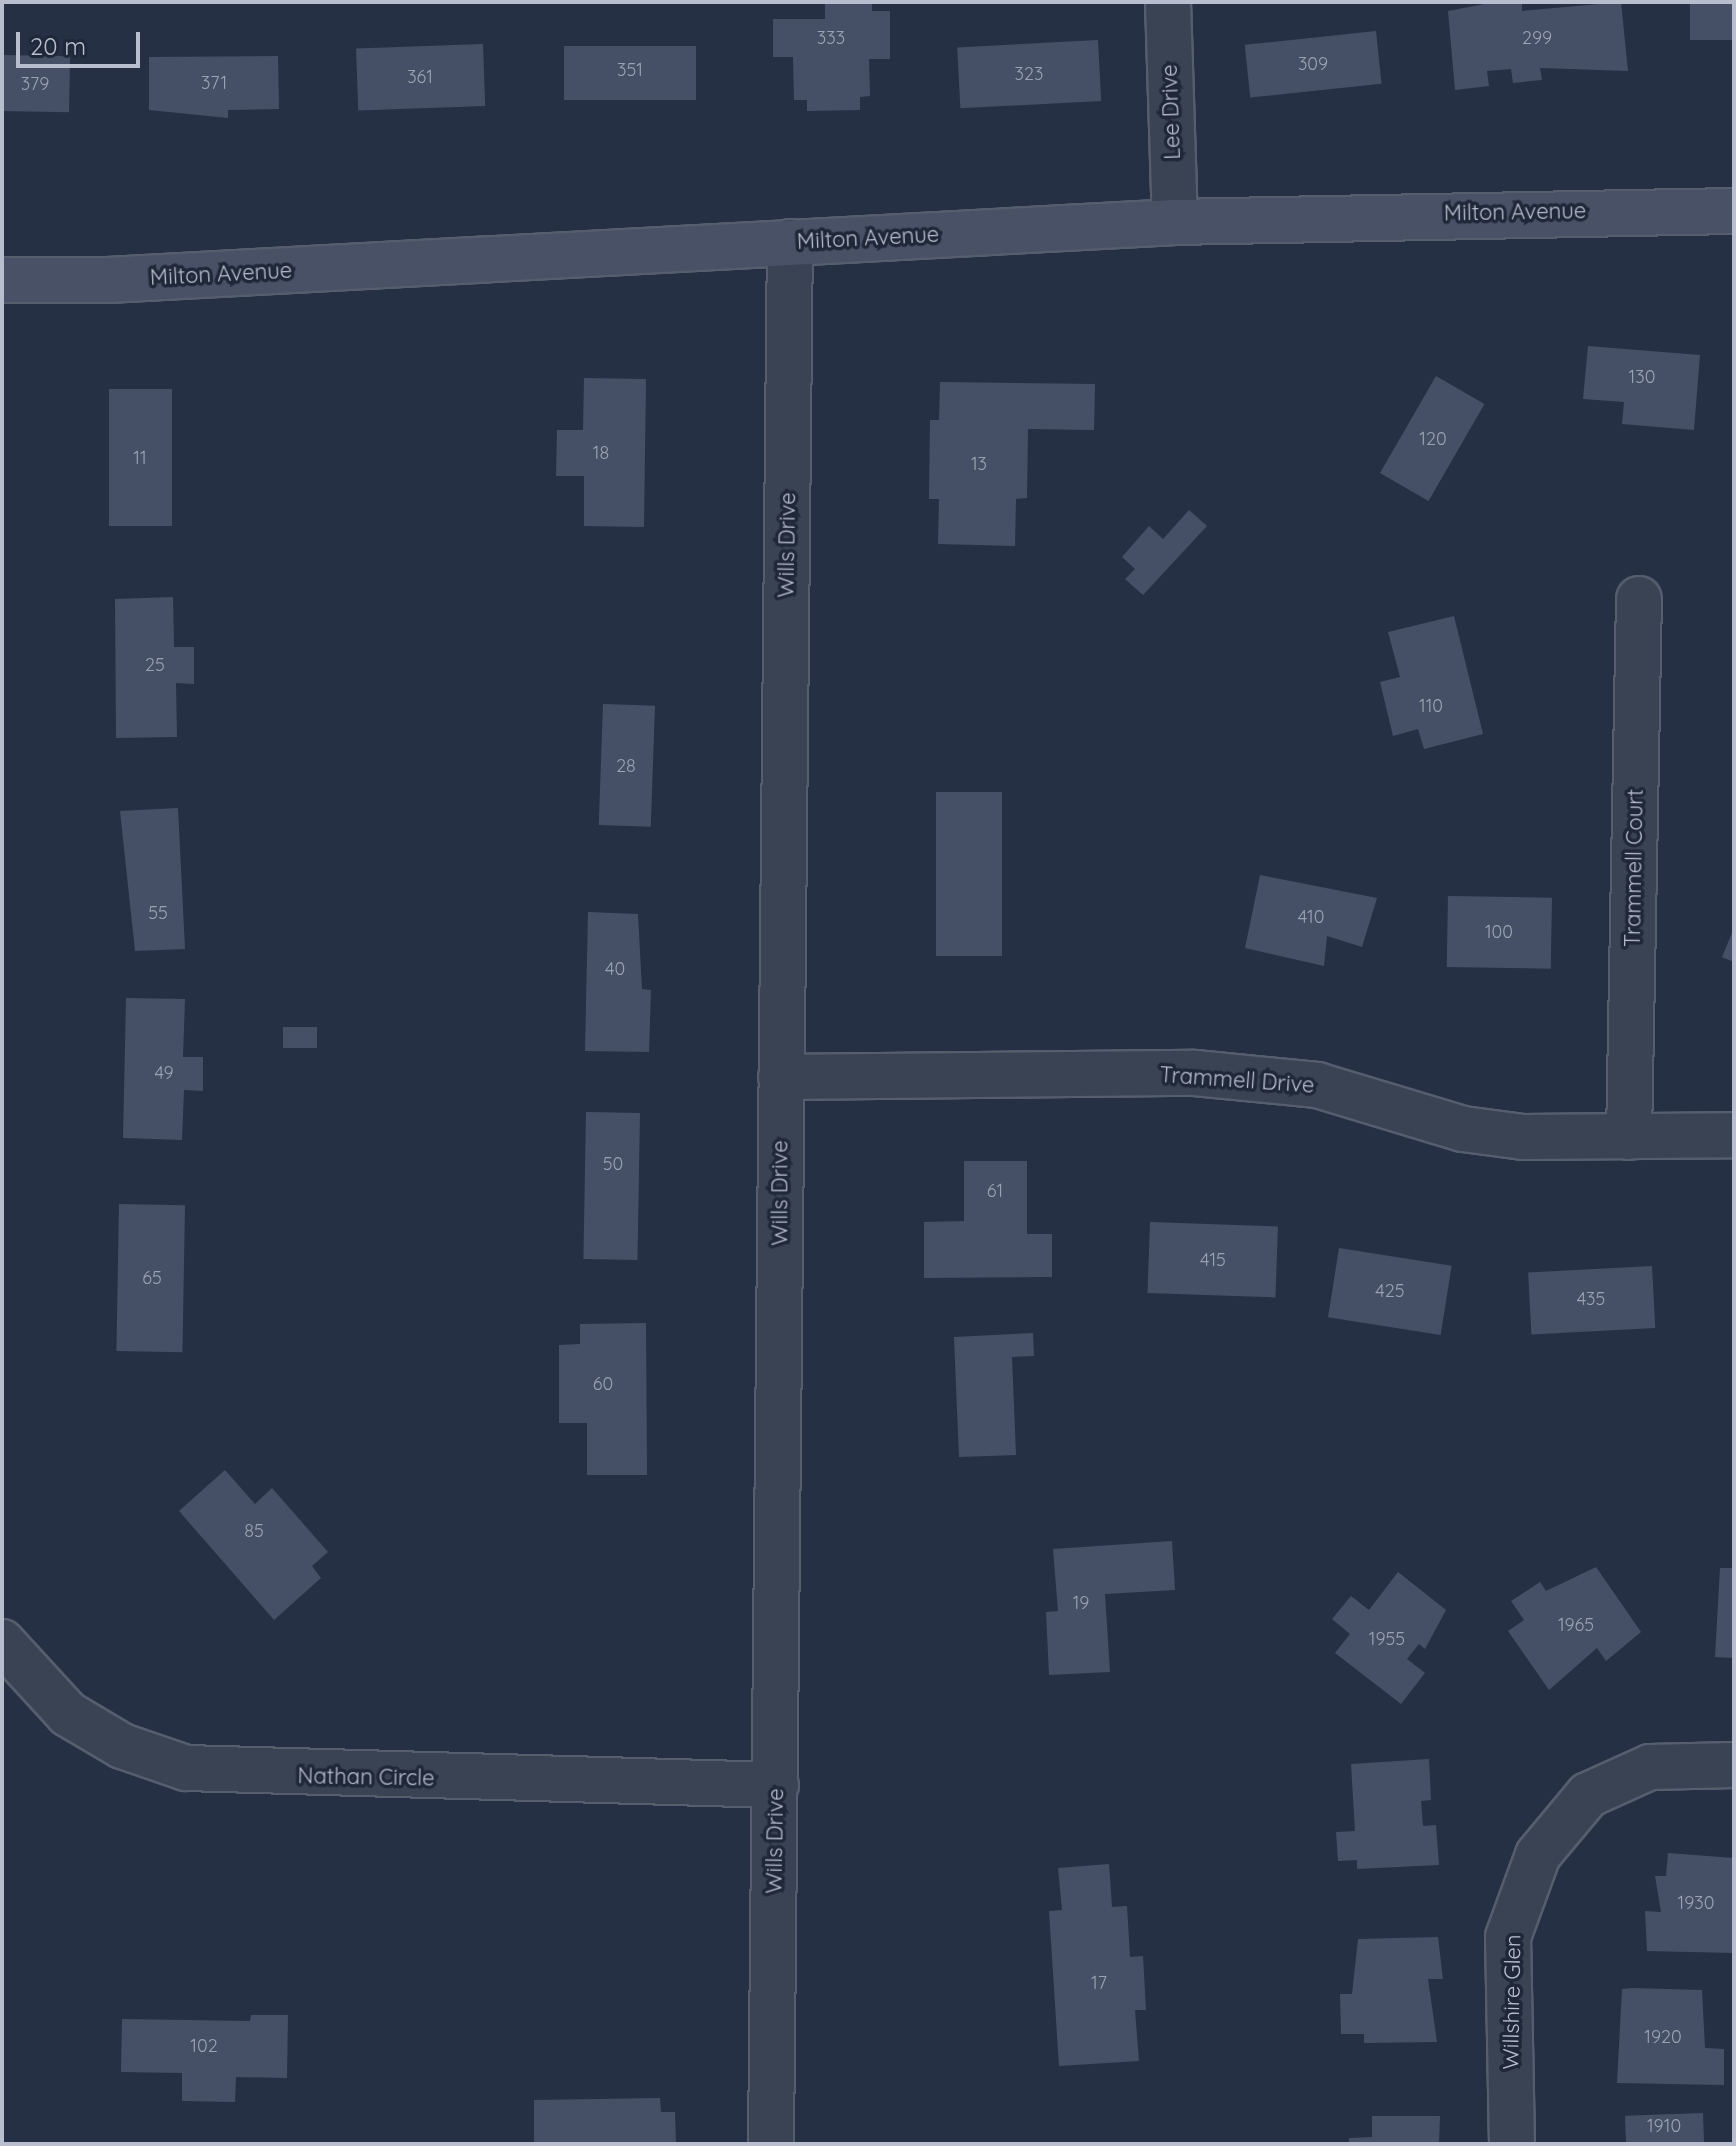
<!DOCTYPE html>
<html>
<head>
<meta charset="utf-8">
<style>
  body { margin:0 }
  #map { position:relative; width:1736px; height:2146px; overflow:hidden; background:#263044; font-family:Quicksand,sans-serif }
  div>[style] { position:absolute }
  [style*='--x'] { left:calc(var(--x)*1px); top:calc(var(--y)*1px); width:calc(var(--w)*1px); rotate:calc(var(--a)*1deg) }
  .building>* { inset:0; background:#455066; transform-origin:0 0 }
  .roads { filter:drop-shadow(2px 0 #565e6e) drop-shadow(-2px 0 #565e6e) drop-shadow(0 2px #565e6e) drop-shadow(0 -2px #565e6e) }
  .street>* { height:44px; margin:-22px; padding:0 22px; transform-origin:22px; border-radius:22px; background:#3a4353 }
  .secondary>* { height:44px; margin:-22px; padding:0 22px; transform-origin:22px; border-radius:22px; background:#485166 }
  span { translate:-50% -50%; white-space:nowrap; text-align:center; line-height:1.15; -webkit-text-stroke:7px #1f2839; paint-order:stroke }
  .number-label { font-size:18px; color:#9ba2b3 }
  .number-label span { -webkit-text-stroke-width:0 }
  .street-label { font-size:22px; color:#b8becd }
  .frame { position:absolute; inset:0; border:4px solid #b8becd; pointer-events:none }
  .scale { position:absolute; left:16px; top:32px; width:124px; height:36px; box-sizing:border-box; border:4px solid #b8becd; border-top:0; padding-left:10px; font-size:24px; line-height:28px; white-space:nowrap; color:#b8becd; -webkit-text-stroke:6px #1f2839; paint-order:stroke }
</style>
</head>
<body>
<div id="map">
  <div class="building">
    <i style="clip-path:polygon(825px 2px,872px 2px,872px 11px,890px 11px,890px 59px,869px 59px,870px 96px,860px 97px,860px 110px,807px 111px,807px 100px,794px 100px,793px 57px,773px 57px,773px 19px,825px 19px)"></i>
    <i style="clip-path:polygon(1495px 2px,1522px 2px,1522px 11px,1621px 2px,1628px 71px,1540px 68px,1542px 80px,1513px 83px,1511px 69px,1487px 71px,1489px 86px,1455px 90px,1448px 11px)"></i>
    <i style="left:1690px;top:2px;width:44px;height:38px"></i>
    <i style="left:1376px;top:31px;width:53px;height:132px;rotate:84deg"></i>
    <i style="left:1098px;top:40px;width:61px;height:141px;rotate:87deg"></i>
    <i style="left:483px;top:44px;width:62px;height:127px;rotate:88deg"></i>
    <i style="left:564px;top:46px;width:132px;height:54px"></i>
    <i style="left:2px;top:55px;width:68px;height:56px;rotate:1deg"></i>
    <i style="clip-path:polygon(278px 56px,279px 109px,228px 110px,228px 118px,149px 110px,149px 57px)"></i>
    <i style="clip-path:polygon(1588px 346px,1700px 355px,1694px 430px,1622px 424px,1624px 402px,1583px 399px)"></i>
    <i style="left:1436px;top:376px;width:56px;height:112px;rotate:30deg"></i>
    <i style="clip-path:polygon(584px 378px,646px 379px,644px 527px,584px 526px,584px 476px,556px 476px,557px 430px,583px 430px)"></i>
    <i style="clip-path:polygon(940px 382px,1095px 384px,1094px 430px,1028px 429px,1027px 498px,1016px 499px,1015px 546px,938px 544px,939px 499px,929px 499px,930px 420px,939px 420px)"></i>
    <i style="left:109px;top:389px;width:63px;height:137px"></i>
    <i style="clip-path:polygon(1189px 510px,1207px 526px,1143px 595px,1125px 579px,1135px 569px,1122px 557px,1149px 526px,1163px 539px)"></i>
    <i style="clip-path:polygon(173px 597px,174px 647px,194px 647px,194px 684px,176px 683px,177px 737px,116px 738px,115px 599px)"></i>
    <i style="clip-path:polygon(1454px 616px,1483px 734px,1424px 749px,1418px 729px,1393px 736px,1380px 682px,1400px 677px,1388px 632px)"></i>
    <i style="left:603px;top:704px;width:52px;height:121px;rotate:2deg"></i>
    <i style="left:936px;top:792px;width:66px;height:164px"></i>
    <i style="clip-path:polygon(178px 808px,185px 949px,135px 951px,120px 811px)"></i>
    <i style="clip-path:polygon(1260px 875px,1377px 898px,1362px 947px,1327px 936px,1324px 966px,1245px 948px)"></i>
    <i style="left:1448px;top:896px;width:104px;height:71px;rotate:1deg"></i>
    <i style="clip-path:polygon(588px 912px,638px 914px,642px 989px,651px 990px,649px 1052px,585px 1051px)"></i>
    <i style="clip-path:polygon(1734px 928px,1734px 962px,1722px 957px)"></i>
    <i style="clip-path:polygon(126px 998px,185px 999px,183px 1057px,203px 1057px,203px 1091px,184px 1090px,182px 1140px,123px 1138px)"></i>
    <i style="left:283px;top:1027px;width:34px;height:21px"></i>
    <i style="left:586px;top:1112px;width:54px;height:147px;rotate:1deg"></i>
    <i style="clip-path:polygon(964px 1161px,1027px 1161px,1027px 1234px,1052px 1234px,1052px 1277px,924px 1278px,924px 1222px,964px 1221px)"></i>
    <i style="left:119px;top:1204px;width:66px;height:147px;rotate:1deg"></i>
    <i style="left:1150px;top:1222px;width:128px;height:71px;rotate:2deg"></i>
    <i style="left:1339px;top:1248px;width:114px;height:70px;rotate:9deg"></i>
    <i style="left:1652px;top:1266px;width:62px;height:124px;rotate:87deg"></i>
    <i style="clip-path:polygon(646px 1323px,647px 1475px,587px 1475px,587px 1423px,559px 1423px,559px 1345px,580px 1344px,580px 1324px)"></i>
    <i style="clip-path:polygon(1033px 1333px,1034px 1356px,1012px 1357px,1016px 1455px,959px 1457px,954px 1337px)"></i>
    <i style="clip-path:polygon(225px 1470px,255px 1504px,272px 1488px,328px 1552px,312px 1566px,321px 1578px,274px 1620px,179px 1511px)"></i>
    <i style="clip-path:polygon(1172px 1541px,1175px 1590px,1105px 1594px,1110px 1672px,1049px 1675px,1046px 1612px,1058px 1611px,1053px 1549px)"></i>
    <i style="clip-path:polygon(1596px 1567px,1641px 1632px,1606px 1661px,1597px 1648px,1549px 1690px,1508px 1631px,1524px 1620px,1511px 1601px,1540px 1582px,1546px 1591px)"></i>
    <i style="clip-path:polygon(1720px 1568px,1734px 1568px,1734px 1658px,1715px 1657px)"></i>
    <i style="clip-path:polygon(1398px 1572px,1446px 1610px,1425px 1649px,1419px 1644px,1407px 1659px,1425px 1673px,1401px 1704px,1335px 1653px,1350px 1634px,1332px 1619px,1351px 1596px,1369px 1610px)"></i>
    <i style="clip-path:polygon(1429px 1759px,1431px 1800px,1421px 1801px,1423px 1826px,1436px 1825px,1439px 1865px,1357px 1869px,1357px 1860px,1338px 1861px,1336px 1832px,1355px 1831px,1351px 1764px)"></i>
    <i style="clip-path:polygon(1668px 1853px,1734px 1858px,1734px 1953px,1647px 1951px,1645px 1911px,1661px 1912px,1655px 1876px,1666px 1876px)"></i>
    <i style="clip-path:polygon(1109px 1864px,1112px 1907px,1127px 1906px,1130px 1957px,1143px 1956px,1146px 2010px,1135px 2010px,1139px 2061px,1059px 2066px,1049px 1911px,1062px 1910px,1058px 1868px)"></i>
    <i style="clip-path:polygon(1438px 1937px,1443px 1979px,1428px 1979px,1437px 2042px,1364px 2043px,1364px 2034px,1341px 2034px,1340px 1994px,1352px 1994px,1358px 1939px)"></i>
    <i style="clip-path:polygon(1632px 1988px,1702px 1990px,1705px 2048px,1724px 2049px,1724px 2085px,1617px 2083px,1622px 1989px)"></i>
    <i style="clip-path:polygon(251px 2015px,288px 2015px,287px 2078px,236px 2077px,235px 2102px,182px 2101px,182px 2073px,121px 2072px,122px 2019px,250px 2021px)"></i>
    <i style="clip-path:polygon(660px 2098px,661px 2112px,675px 2112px,676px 2144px,534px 2144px,534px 2100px)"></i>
    <i style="left:1703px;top:2113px;width:31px;height:78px;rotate:88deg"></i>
    <i style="clip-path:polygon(1372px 2116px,1440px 2116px,1439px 2144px,1349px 2144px,1349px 2138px,1372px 2137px)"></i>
  </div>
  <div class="roads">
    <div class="street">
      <i style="--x:1168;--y:2;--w:220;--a:88.2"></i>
      <i style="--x:781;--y:1077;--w:414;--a:-0.6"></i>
      <i style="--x:1195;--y:1073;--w:123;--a:5.6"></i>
      <i style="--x:1317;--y:1085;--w:152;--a:16.8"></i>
      <i style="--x:1463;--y:1129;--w:61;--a:7.6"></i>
      <i style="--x:1523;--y:1137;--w:211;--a:-0.5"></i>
      <i style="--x:1629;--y:1137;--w:538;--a:-88.94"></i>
      <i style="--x:2;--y:1642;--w:98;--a:47.5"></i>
      <i style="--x:68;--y:1714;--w:63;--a:30.7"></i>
      <i style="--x:122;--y:1746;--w:68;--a:19"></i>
      <i style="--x:186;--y:1768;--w:590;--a:1.65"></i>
      <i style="--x:771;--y:2144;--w:1902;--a:-89.43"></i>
      <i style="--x:1512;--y:2144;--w:207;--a:-91.1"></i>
      <i style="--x:1508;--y:1937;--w:87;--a:-69.9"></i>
      <i style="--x:1538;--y:1855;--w:78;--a:-50.2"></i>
      <i style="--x:1588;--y:1795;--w:68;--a:-24.3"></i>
      <i style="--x:1650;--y:1767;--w:84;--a:-1.4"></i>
    </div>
    <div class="secondary">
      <i style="--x:2;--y:280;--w:106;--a:0"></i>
      <i style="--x:108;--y:280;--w:1069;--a:-3.11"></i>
      <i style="--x:1175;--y:222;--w:559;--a:-1.13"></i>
    </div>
  </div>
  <div class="number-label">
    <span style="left:831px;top:38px">333</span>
    <span style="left:1537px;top:38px">299</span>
    <span style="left:1313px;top:64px">309</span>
    <span style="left:630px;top:70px">351</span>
    <span style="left:1029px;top:74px">323</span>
    <span style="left:420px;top:77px">361</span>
    <span style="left:214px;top:83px">371</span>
    <span style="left:35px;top:84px">379</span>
    <span style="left:1642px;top:377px">130</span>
    <span style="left:1433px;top:439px">120</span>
    <span style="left:601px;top:453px">18</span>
    <span style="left:140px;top:458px">11</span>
    <span style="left:979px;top:464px">13</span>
    <span style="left:155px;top:665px">25</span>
    <span style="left:1431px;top:706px">110</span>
    <span style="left:626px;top:766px">28</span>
    <span style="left:158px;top:913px">55</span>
    <span style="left:1311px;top:917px">410</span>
    <span style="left:1499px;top:932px">100</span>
    <span style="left:615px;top:969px">40</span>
    <span style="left:164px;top:1073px">49</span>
    <span style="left:613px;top:1164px">50</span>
    <span style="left:995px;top:1191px">61</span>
    <span style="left:1213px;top:1260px">415</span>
    <span style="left:152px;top:1278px">65</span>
    <span style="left:1390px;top:1291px">425</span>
    <span style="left:1591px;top:1299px">435</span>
    <span style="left:603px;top:1384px">60</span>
    <span style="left:254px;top:1531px">85</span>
    <span style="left:1081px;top:1603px">19</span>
    <span style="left:1576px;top:1625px">1965</span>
    <span style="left:1387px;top:1639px">1955</span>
    <span style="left:1696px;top:1903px">1930</span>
    <span style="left:1099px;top:1983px">17</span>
    <span style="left:1663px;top:2037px">1920</span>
    <span style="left:204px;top:2046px">102</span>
    <span style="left:1664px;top:2126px">1910</span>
  </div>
  <div class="street-label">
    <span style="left:1171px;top:112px;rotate:-92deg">Lee Drive</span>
    <span style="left:1515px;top:212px;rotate:-1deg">Milton Avenue</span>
    <span style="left:868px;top:238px;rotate:-3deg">Milton Avenue</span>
    <span style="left:221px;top:274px;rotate:-3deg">Milton Avenue</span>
    <span style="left:787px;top:545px;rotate:-89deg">Wills Drive</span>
    <span style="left:1634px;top:868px;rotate:-89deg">Trammell Court</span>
    <span style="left:1237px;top:1080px;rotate:4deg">Trammell Drive</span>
    <span style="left:780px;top:1193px;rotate:-90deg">Wills Drive</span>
    <span style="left:366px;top:1777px;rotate:1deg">Nathan Circle</span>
    <span style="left:775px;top:1841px;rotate:-89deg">Wills Drive</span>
    <span style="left:1512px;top:2002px;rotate:-89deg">Willshire Glen</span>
  </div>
  <div class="frame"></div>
  <div class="scale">20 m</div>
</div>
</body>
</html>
